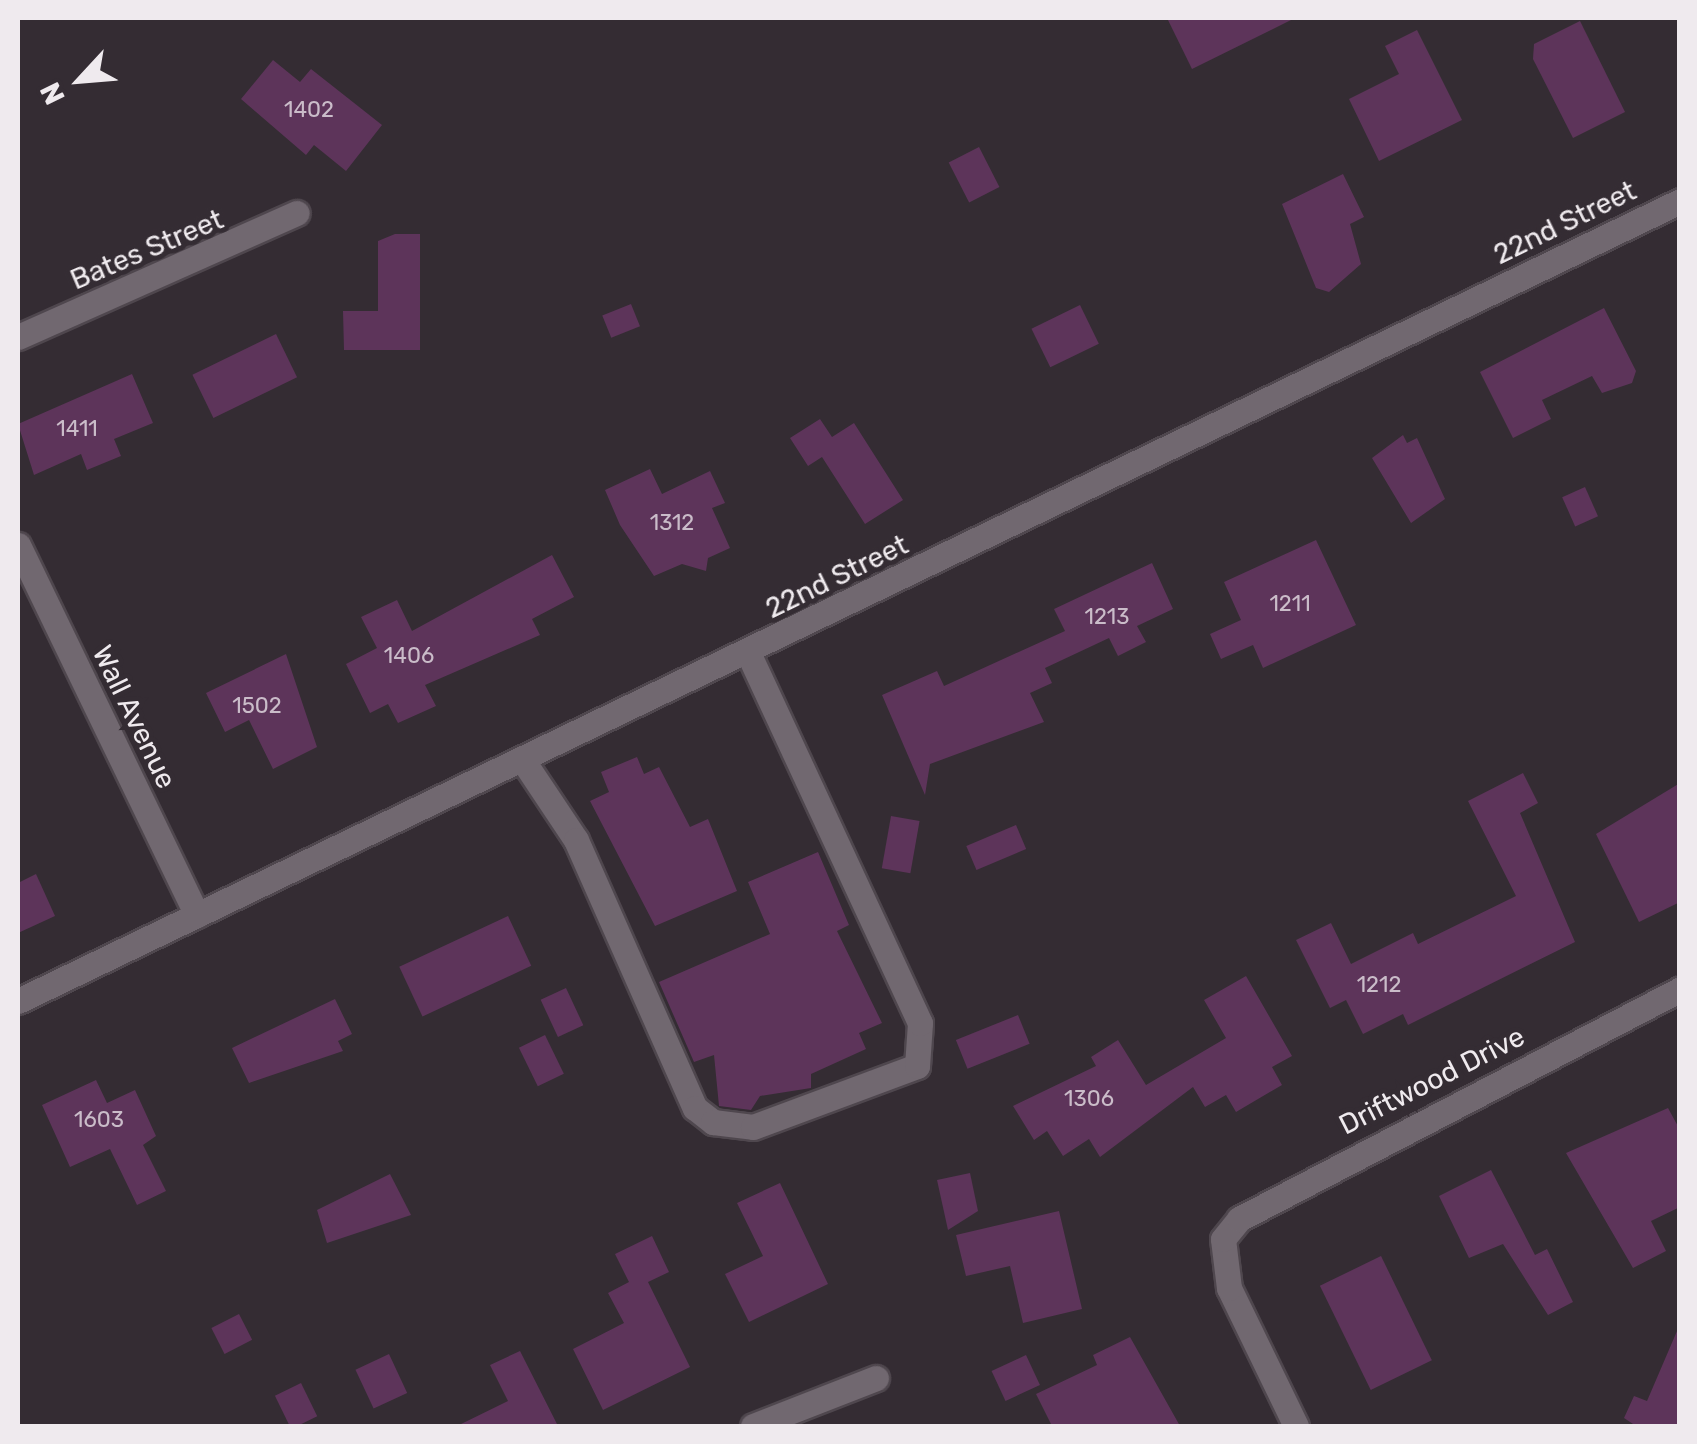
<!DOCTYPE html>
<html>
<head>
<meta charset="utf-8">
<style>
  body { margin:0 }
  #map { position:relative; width:1697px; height:1444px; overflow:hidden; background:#342c33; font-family:Rubik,sans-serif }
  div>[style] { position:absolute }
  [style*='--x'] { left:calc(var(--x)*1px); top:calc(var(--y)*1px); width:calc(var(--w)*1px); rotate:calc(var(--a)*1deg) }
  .building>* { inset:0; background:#5d345a; transform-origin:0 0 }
  .roads { filter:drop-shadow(2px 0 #4f474e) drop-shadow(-2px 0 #4f474e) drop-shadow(0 2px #4f474e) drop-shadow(0 -2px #4f474e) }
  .minor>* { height:25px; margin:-12.5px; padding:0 12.5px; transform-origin:12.5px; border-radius:12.5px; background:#716870 }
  span { translate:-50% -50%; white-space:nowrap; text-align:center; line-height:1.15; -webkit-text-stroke:10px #342c33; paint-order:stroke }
  .number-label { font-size:22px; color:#cabcc9 }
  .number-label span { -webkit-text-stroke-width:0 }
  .street-label { font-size:28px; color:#efeaee }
  .frame { position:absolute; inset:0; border:20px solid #efeaee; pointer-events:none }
  .north { position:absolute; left:30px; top:30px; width:100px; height:100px; -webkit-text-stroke:8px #342c33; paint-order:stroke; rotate:244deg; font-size:28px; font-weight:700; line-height:40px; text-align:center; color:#efeaee }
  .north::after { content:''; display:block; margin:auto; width:35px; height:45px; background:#efeaee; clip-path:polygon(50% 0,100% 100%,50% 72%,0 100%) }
</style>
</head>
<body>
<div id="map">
  <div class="building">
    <i style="clip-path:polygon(1167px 18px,1295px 18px,1192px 69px)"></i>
    <i style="clip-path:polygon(1580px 21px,1625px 112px,1573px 138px,1533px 59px,1534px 44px)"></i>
    <i style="clip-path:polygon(1417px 30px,1462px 120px,1379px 161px,1349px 99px,1399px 74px,1385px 46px)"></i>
    <i style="clip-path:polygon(273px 60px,300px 82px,311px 69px,382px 125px,346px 171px,314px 145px,306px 155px,241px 99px)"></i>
    <i style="left:979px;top:147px;width:45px;height:34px;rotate:63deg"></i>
    <i style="clip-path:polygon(1343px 174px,1364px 217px,1350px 224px,1361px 264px,1329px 292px,1316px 288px,1282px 204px)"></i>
    <i style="clip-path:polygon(395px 234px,420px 234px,420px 350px,344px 350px,343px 311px,378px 311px,378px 241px)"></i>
    <i style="left:631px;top:304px;width:24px;height:31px;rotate:68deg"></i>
    <i style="left:1080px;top:305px;width:43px;height:54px;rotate:64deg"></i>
    <i style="clip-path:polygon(1604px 308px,1636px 371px,1632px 383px,1602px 393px,1592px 376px,1542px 400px,1551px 419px,1513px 438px,1480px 372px)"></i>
    <i style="left:276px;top:334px;width:48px;height:93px;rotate:64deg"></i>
    <i style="clip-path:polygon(132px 374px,153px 423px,114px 439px,121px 456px,87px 470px,81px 454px,34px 475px,18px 424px)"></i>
    <i style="clip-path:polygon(820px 419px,832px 437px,854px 423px,903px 500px,865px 524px,822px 457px,808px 466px,790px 438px)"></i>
    <i style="clip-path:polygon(1403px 435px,1407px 443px,1417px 438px,1445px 499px,1411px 523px,1372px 458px)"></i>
    <i style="clip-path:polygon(650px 469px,662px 494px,710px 471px,725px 503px,712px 508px,730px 548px,708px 558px,706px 571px,682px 564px,654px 576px,620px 525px,605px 490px)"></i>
    <i style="left:1585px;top:487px;width:32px;height:25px;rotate:66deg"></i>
    <i style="clip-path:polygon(1316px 540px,1356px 625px,1263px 668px,1253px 645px,1221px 659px,1210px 634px,1241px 620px,1224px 582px)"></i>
    <i style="clip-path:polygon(552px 555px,574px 597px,532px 619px,540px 635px,425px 685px,436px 706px,398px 723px,388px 704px,370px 713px,346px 664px,377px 648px,361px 617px,397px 600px,412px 631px)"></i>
    <i style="clip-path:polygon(1152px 563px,1173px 609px,1137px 626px,1146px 642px,1118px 656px,1109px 638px,1045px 668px,1052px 683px,1030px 693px,1044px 722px,930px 764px,925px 795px,882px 695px,937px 671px,944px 686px,1065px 631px,1054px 609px)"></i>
    <i style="clip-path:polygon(286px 654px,317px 747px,273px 769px,249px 720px,225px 732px,206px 693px)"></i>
    <i style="clip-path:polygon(637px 757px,644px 774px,659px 767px,690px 827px,708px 819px,737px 891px,655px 926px,590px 801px,609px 792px,601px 772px)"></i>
    <i style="clip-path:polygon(1523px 773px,1538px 803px,1520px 813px,1575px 942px,1408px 1025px,1403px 1014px,1363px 1034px,1346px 1000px,1330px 1008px,1296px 940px,1331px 923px,1351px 964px,1413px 933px,1418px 944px,1516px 896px,1468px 801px)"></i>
    <i style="clip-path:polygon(1680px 783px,1680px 902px,1639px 922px,1596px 834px)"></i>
    <i style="left:891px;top:816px;width:29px;height:53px;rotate:10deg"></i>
    <i style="left:1016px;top:825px;width:26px;height:54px;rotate:67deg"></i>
    <i style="clip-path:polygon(818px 852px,849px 925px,837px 931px,882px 1023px,859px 1033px,866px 1049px,811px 1074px,811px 1088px,760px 1096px,751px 1110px,719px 1106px,714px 1055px,694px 1062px,659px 982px,770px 934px,748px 882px)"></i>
    <i style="clip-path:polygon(36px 874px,55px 916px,18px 933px,18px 883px)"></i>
    <i style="left:508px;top:916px;width:55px;height:120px;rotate:65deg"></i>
    <i style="clip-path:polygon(1246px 976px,1292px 1056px,1272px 1067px,1282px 1085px,1236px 1112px,1226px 1095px,1205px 1107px,1193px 1087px,1100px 1157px,1089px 1139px,1063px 1156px,1047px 1131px,1034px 1140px,1013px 1106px,1096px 1066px,1091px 1057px,1118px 1040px,1146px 1085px,1226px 1038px,1204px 1000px)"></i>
    <i style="left:566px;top:988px;width:41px;height:28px;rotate:65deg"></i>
    <i style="clip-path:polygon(335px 999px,352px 1034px,338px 1041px,343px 1051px,249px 1083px,232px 1048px)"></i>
    <i style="left:1018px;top:1015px;width:31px;height:67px;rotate:68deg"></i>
    <i style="left:545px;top:1035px;width:43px;height:29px;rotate:64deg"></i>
    <i style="clip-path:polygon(96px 1080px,107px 1103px,135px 1090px,156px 1136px,143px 1145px,166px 1191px,137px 1205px,110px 1149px,70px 1167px,42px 1105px)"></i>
    <i style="clip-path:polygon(1668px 1108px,1680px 1130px,1680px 1207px,1651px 1221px,1666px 1251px,1633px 1268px,1566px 1153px)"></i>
    <i style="clip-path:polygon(1491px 1170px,1535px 1255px,1547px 1249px,1573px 1302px,1548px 1315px,1503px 1244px,1469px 1258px,1439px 1196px)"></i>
    <i style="clip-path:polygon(970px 1173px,978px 1211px,948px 1230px,937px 1180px)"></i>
    <i style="clip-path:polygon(390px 1174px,411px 1215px,327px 1243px,317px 1210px)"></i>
    <i style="clip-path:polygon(780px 1183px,828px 1284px,749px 1322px,725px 1274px,763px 1256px,737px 1203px)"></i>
    <i style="clip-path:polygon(1059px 1211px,1082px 1309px,1023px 1323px,1010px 1266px,966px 1276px,956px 1235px)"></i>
    <i style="clip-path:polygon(652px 1236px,669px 1272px,648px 1282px,690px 1367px,603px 1410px,573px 1349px,624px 1323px,608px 1293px,629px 1282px,615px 1254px)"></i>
    <i style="left:1381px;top:1256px;width:116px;height:68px;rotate:64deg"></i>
    <i style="left:239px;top:1314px;width:29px;height:31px;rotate:63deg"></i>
    <i style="clip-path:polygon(1680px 1324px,1680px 1426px,1636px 1426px,1624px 1418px,1634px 1396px,1647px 1401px)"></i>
    <i style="clip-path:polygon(1130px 1337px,1180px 1426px,1052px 1426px,1036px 1394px,1097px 1365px,1093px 1355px)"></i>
    <i style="clip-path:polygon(520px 1351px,558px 1426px,457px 1426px,508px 1401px,490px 1365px)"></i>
    <i style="left:389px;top:1354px;width:43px;height:37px;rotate:65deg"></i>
    <i style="left:1026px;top:1355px;width:33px;height:38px;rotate:65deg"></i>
    <i style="left:301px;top:1383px;width:37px;height:29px;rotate:64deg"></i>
  </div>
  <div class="roads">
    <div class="minor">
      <i style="--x:18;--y:337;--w:305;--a:-24"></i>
      <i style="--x:18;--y:545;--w:411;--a:64.2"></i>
      <i style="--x:522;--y:759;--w:97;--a:56.3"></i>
      <i style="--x:576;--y:840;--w:293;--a:66.1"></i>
      <i style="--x:695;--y:1108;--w:23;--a:38"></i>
      <i style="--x:713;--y:1122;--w:40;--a:7.1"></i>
      <i style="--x:753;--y:1127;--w:175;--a:-20.4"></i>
      <i style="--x:917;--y:1066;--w:43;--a:-86"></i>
      <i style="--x:920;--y:1023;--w:408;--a:-114.9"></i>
      <i style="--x:18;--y:1001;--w:1845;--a:-25.7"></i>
      <i style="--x:753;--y:1426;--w:132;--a:-21.3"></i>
      <i style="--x:1296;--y:1426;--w:153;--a:-115.9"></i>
      <i style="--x:1229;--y:1288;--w:49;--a:-97"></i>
      <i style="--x:1223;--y:1239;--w:26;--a:-51"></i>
      <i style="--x:1239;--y:1219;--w:497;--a:-27.5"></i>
    </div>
  </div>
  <div class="number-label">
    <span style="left:309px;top:110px">1402</span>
    <span style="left:77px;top:429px">1411</span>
    <span style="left:672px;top:523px">1312</span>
    <span style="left:1290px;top:604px">1211</span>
    <span style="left:1107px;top:617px">1213</span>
    <span style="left:409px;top:656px">1406</span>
    <span style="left:257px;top:706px">1502</span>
    <span style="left:1379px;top:985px">1212</span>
    <span style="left:1089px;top:1099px">1306</span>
    <span style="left:99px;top:1120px">1603</span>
  </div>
  <div class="street-label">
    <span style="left:1565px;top:223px;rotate:-26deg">22nd Street</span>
    <span style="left:147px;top:250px;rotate:-23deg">Bates Street</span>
    <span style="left:837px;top:577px;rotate:-26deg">22nd Street</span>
    <span style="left:134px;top:717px;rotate:64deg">Wall Avenue</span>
    <span style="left:1432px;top:1081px;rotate:-27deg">Driftwood Drive</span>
  </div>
  <div class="frame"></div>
  <div class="north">N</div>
</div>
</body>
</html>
